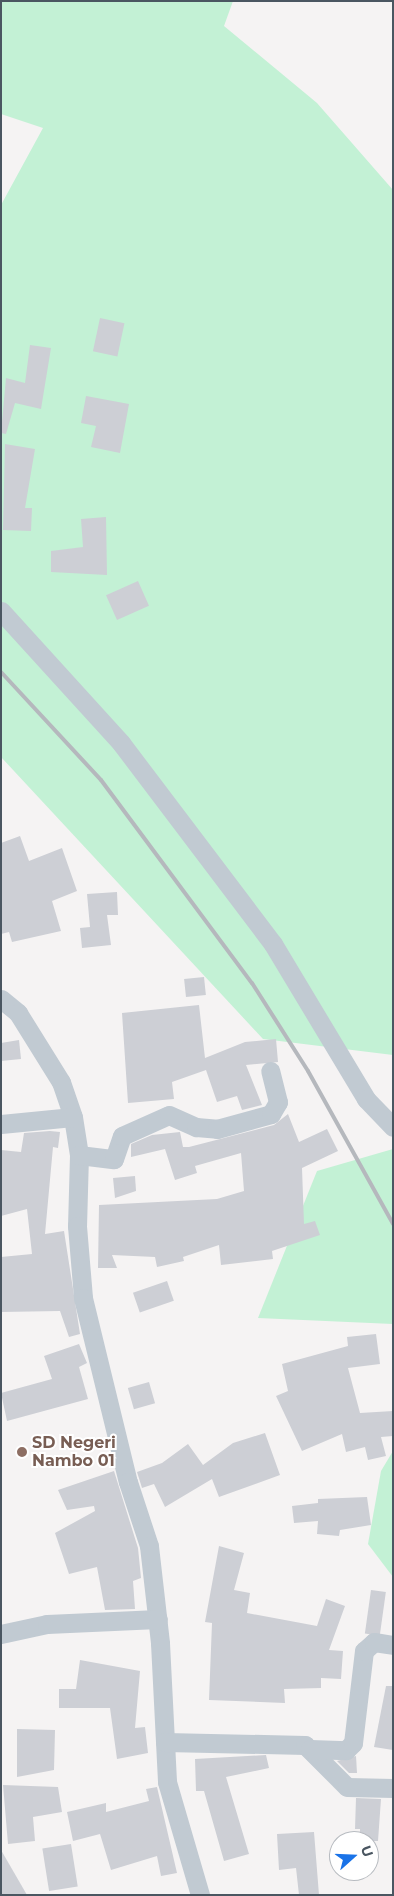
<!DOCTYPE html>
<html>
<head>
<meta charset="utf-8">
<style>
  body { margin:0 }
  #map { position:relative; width:394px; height:1896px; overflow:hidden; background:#f5f3f3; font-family:Montserrat,sans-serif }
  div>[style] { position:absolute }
  .green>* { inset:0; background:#c3f1d5 }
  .building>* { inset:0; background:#cdcfd5; transform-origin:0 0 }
  .street>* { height:19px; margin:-9.5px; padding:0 9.5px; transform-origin:9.5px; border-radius:9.5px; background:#c1cad2 }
  .rail>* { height:4px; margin:-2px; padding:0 2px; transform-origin:2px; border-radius:2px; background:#b5b8bd }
  .dots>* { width:14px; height:14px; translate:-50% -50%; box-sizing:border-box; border:2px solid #fff; border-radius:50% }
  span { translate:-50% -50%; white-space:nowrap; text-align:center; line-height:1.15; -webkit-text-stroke:4px #fff; paint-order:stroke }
  .education-label { font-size:16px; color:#785e54; font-weight:700 }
  .left { translate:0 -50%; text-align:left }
  .frame { position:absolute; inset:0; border:2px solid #4a5661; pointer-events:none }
  .north { position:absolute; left:329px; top:1831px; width:50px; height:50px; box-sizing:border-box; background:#fff; border:1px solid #b7bbc0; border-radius:50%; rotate:70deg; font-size:14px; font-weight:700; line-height:20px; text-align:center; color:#4a5661 }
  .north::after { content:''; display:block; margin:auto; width:18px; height:22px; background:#1a73e8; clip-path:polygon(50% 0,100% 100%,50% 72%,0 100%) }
</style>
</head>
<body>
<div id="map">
  <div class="green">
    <i style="clip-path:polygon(1px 1px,233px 1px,224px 26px,317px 103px,393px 190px,393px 1055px,263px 1039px,1px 757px,1px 205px,43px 128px,1px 114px)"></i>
    <i style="clip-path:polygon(393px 1149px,393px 1324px,258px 1318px,317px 1171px)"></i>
    <i style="clip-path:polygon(393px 1451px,393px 1577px,368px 1544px,381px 1471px)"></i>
  </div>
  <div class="building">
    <i style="left:100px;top:318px;width:25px;height:34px;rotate:12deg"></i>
    <i style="clip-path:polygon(30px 345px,51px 348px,41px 409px,15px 403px,6px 434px,1px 433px,6px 378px,25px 383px)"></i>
    <i style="clip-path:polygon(86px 396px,129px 404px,120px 453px,91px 447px,96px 426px,81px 423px)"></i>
    <i style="clip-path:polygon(5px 444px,35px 449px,25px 508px,32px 508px,31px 531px,3px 530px)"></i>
    <i style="clip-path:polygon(106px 517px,107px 575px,51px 572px,51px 551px,83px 547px,81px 519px)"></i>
    <i style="left:138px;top:581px;width:27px;height:35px;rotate:66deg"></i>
    <i style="clip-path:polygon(20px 836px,29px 861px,62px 848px,77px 891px,52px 901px,61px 931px,12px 942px,9px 932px,1px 934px,1px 843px)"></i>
    <i style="clip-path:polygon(117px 892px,118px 915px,107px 915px,111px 945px,82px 948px,80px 928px,90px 927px,87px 894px)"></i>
    <i style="left:204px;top:977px;width:18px;height:20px;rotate:84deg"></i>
    <i style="clip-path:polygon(199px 1005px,205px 1058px,245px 1042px,276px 1039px,278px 1062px,246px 1065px,262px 1105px,242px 1110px,237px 1096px,217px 1102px,206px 1070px,172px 1082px,174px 1099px,128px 1103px,122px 1013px)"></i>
    <i style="clip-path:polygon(19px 1040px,21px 1059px,1px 1061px,1px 1043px)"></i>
    <i style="clip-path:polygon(288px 1114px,299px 1142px,327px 1129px,338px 1151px,302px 1168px,304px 1224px,315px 1221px,320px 1235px,272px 1251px,273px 1259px,221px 1265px,219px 1245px,183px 1257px,184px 1261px,157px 1267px,155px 1257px,112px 1255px,117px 1268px,98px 1268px,99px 1205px,217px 1199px,244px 1191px,241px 1153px,195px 1166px,197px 1173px,175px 1180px,165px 1149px,131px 1157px,131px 1144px,152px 1135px,180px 1132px,183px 1147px,189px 1147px,274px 1125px)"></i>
    <i style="clip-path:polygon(50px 1131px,60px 1132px,58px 1148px,53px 1147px,45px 1234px,64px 1231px,80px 1334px,69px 1337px,60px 1311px,1px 1312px,1px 1257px,32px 1254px,27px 1209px,1px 1216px,1px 1150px,21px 1152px,24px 1133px)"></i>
    <i style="clip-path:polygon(135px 1176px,136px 1191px,115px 1198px,113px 1178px)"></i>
    <i style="left:167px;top:1281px;width:21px;height:36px;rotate:71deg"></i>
    <i style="clip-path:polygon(376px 1334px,380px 1364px,348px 1368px,360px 1413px,393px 1411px,393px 1436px,381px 1437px,386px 1456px,368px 1460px,365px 1447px,346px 1452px,342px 1434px,302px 1451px,276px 1396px,288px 1391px,282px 1364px,348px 1346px,347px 1337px)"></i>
    <i style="clip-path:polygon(79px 1344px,87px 1363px,79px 1367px,88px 1399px,7px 1421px,1px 1393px,52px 1379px,44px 1356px)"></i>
    <i style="left:149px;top:1382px;width:22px;height:22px;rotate:74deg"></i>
    <i style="clip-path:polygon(265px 1433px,280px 1475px,219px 1497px,212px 1479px,165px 1507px,154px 1484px,142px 1488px,137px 1472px,162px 1463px,188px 1444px,203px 1465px,233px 1443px)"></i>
    <i style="clip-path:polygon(114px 1471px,138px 1548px,141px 1578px,133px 1581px,135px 1609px,105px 1610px,97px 1567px,69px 1574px,55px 1533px,95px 1511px,94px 1506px,67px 1510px,58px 1490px)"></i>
    <i style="clip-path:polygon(367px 1497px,371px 1525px,340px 1530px,339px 1536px,317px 1534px,318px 1521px,294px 1523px,292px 1506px,318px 1503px,318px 1499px)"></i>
    <i style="clip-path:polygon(219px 1546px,244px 1553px,234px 1590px,250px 1593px,247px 1613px,317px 1626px,326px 1599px,345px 1606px,329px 1650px,343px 1651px,341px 1679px,321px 1678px,321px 1688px,284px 1689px,285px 1703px,209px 1700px,212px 1623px,205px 1622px)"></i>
    <i style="left:371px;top:1590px;width:15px;height:44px;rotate:8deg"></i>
    <i style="clip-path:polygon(80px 1660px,140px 1671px,135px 1728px,145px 1727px,148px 1753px,117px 1759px,110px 1708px,59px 1708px,59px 1689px,76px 1689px)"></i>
    <i style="clip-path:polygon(386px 1686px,393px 1686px,393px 1750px,374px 1747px)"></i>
    <i style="clip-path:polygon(17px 1729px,55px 1730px,54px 1770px,17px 1777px)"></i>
    <i style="clip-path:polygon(266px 1755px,269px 1768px,226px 1777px,249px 1854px,224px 1861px,204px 1791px,196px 1791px,195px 1759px)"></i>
    <i style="clip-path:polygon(356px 1756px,357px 1773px,349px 1773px,337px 1761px)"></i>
    <i style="clip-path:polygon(3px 1785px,58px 1787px,62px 1812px,33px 1817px,35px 1841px,8px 1844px)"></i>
    <i style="clip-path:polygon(157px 1787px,177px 1873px,161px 1876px,157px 1856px,111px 1870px,100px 1834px,73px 1841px,67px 1812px,106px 1803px,106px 1812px,149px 1801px,146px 1789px)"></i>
    <i style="clip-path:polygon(356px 1798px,381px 1799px,378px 1841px,360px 1841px,360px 1829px,355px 1829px)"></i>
    <i style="clip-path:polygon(314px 1832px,319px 1895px,299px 1895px,296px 1868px,279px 1870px,277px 1834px)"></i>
    <i style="left:71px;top:1844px;width:43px;height:29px;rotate:81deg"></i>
    <i style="clip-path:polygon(1px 1850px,27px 1895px,1px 1895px)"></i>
  </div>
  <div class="street">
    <i style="left:1px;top:611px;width:178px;rotate:47.7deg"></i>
    <i style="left:121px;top:743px;width:252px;rotate:52.9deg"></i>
    <i style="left:273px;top:944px;width:181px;rotate:59deg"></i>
    <i style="left:366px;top:1099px;width:39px;rotate:46deg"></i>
    <i style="left:1px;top:999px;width:22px;rotate:39deg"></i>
    <i style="left:18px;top:1013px;width:81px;rotate:58.1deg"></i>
    <i style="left:61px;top:1082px;width:37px;rotate:71deg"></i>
    <i style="left:73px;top:1117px;width:38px;rotate:81deg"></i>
    <i style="left:79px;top:1155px;width:71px;rotate:91.6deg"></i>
    <i style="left:77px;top:1226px;width:72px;rotate:85.2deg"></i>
    <i style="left:83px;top:1298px;width:189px;rotate:76.3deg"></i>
    <i style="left:128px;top:1482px;width:67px;rotate:71.8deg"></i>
    <i style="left:149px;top:1546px;width:98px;rotate:83.5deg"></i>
    <i style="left:160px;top:1643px;width:139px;rotate:87.1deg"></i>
    <i style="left:167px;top:1782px;width:118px;rotate:73.7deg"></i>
    <i style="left:1px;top:1124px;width:72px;rotate:-5.6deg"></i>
    <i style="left:79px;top:1155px;width:35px;rotate:7deg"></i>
    <i style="left:114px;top:1159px;width:24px;rotate:-71deg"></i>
    <i style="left:122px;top:1136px;width:51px;rotate:-24.1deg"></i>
    <i style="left:169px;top:1115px;width:30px;rotate:24deg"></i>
    <i style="left:196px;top:1127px;width:21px;rotate:5deg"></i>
    <i style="left:217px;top:1129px;width:56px;rotate:-15.5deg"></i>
    <i style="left:271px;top:1114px;width:14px;rotate:-60deg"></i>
    <i style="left:278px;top:1102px;width:32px;rotate:-104deg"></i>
    <i style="left:1px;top:1634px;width:47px;rotate:-12.3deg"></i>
    <i style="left:47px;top:1624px;width:111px;rotate:-2.6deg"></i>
    <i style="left:165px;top:1742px;width:140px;rotate:1.2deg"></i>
    <i style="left:305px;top:1745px;width:59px;rotate:45deg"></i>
    <i style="left:347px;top:1787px;width:46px;rotate:1.2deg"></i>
    <i style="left:310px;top:1749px;width:36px;rotate:2deg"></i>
    <i style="left:346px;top:1750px;width:10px;rotate:-45deg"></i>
    <i style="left:353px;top:1743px;width:93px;rotate:-83.2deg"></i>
    <i style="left:364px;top:1651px;width:13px;rotate:-42deg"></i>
    <i style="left:374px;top:1642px;width:19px;rotate:9deg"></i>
  </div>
  <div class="rail">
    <i style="left:1px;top:672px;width:147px;rotate:47.2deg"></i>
    <i style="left:101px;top:780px;width:253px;rotate:53.4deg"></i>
    <i style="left:252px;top:983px;width:104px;rotate:57.5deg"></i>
    <i style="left:308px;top:1071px;width:175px;rotate:60.9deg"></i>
  </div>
  <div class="dots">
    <i style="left:22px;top:1452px;background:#8d6e63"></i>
  </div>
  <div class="education-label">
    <span class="left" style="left:32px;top:1452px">SD Negeri<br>Nambo 01</span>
  </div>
  <div class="frame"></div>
  <div class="north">U</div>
</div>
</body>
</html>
